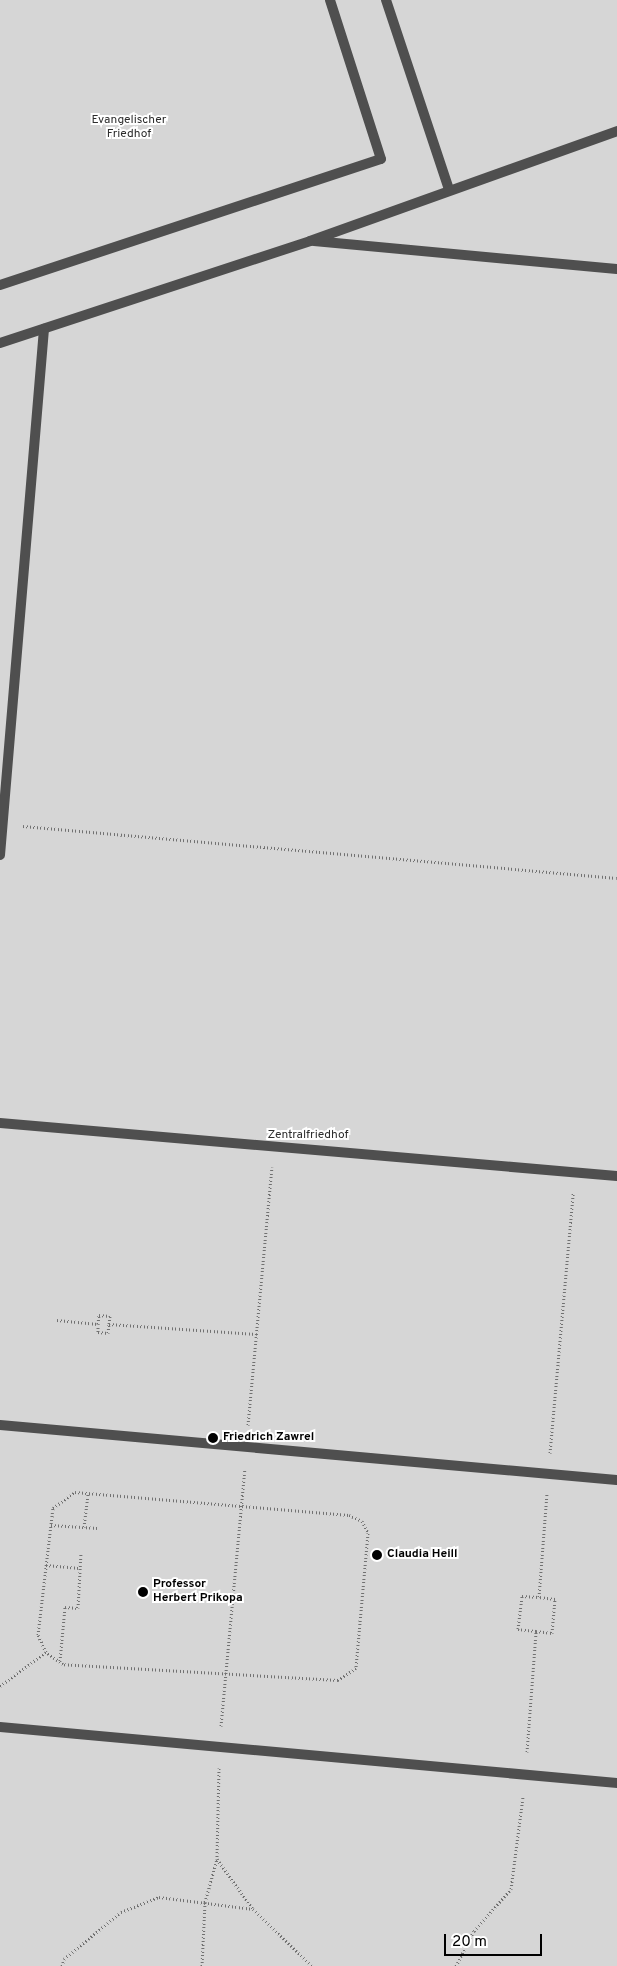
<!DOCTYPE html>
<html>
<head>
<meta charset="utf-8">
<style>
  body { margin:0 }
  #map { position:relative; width:617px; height:1966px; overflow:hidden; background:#fff; font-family:Overpass,sans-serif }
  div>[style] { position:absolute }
  .green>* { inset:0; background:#d6d6d6; transform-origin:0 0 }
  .path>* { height:3px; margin-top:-1.5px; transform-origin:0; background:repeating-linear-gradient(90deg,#717171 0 1px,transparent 0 3.5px) }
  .lane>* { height:10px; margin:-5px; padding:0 5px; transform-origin:5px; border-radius:5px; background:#4f4f4f }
  .dots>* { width:14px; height:14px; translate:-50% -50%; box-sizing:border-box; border:2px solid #fff; border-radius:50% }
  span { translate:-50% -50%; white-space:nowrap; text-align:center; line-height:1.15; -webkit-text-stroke:4px #fff; paint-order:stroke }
  .park-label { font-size:12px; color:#2d2d2d }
  .poi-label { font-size:12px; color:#000; font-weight:700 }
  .left { translate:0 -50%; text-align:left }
  .scale { position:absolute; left:444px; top:1934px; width:98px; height:22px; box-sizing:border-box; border:2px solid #000; border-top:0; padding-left:6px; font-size:15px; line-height:18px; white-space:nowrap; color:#000; -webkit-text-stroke:4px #fff; paint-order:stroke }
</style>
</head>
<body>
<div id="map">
  <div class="green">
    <i style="left:0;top:0;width:617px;height:1966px"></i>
  </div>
  <div class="path">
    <i style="left:23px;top:826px;width:596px;rotate:5deg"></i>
    <i style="left:57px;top:1320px;width:41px;rotate:5.6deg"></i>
    <i style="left:98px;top:1324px;width:9px;rotate:-84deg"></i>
    <i style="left:99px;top:1315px;width:11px;rotate:5deg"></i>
    <i style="left:110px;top:1316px;width:8px;rotate:97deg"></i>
    <i style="left:109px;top:1324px;width:148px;rotate:3.9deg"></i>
    <i style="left:98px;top:1324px;width:8px;rotate:90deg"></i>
    <i style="left:98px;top:1332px;width:10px;rotate:6deg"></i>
    <i style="left:108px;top:1333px;width:9px;rotate:-84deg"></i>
    <i style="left:248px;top:1425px;width:259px;rotate:-84.7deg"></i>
    <i style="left:550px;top:1453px;width:261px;rotate:-84.9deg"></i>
    <i style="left:75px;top:1492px;width:275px;rotate:4.8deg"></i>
    <i style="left:349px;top:1515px;width:14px;rotate:25deg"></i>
    <i style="left:362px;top:1521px;width:13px;rotate:63deg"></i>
    <i style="left:368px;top:1533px;width:136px;rotate:95.1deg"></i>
    <i style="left:356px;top:1668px;width:22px;rotate:146deg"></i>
    <i style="left:338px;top:1680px;width:275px;rotate:-176.7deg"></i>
    <i style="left:63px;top:1664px;width:21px;rotate:-145deg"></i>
    <i style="left:46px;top:1652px;width:19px;rotate:-115deg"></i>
    <i style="left:38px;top:1635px;width:128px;rotate:-83.3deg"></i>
    <i style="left:53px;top:1508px;width:27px;rotate:-36deg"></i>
    <i style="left:51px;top:1525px;width:47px;rotate:3.7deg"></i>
    <i style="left:84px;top:1527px;width:34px;rotate:-83deg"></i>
    <i style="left:46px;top:1565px;width:34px;rotate:5deg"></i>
    <i style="left:536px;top:1631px;width:16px;rotate:7deg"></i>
    <i style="left:552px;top:1633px;width:34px;rotate:-85deg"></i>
    <i style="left:555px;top:1599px;width:16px;rotate:-173deg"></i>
    <i style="left:60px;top:1661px;width:54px;rotate:-84.7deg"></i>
    <i style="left:65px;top:1607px;width:13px;rotate:4deg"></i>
    <i style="left:78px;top:1608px;width:55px;rotate:-86.9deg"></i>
    <i style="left:0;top:1686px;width:57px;rotate:-36.5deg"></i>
    <i style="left:221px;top:1726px;width:258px;rotate:-84.7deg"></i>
    <i style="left:527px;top:1752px;width:121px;rotate:-85.7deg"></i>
    <i style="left:536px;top:1631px;width:18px;rotate:-174deg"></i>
    <i style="left:518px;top:1629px;width:33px;rotate:-83deg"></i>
    <i style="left:522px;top:1596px;width:17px;rotate:3deg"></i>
    <i style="left:539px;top:1597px;width:103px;rotate:-85.6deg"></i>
    <i style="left:219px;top:1768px;width:91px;rotate:91.3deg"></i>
    <i style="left:217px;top:1859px;width:62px;rotate:54.2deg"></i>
    <i style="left:62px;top:1966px;width:7px;rotate:-74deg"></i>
    <i style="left:64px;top:1959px;width:74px;rotate:-39.5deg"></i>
    <i style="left:121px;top:1912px;width:41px;rotate:-21.5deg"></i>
    <i style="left:159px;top:1897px;width:95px;rotate:7.3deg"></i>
    <i style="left:253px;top:1909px;width:82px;rotate:44deg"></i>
    <i style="left:202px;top:1966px;width:64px;rotate:-87.3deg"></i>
    <i style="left:205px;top:1902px;width:45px;rotate:-74.4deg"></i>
    <i style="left:456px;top:1966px;width:39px;rotate:-63deg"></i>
    <i style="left:474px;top:1931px;width:56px;rotate:-48.6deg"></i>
    <i style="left:511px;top:1889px;width:94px;rotate:-82.6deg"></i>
  </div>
  <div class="lane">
    <i style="left:386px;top:0;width:199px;rotate:71.6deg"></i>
    <i style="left:314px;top:241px;width:304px;rotate:5.3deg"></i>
    <i style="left:0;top:285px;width:401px;rotate:-18.3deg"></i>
    <i style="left:381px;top:159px;width:167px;rotate:-107.8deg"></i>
    <i style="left:0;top:343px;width:326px;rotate:-18.2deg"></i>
    <i style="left:310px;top:241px;width:326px;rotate:-19.7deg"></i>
    <i style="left:0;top:855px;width:528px;rotate:-85.22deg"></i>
    <i style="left:0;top:1123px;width:619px;rotate:4.91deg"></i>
    <i style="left:0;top:1425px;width:619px;rotate:5.09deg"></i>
    <i style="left:0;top:1727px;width:620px;rotate:5.19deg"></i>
  </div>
  <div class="dots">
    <i style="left:213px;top:1438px;background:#000"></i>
    <i style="left:377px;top:1555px;background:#000"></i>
    <i style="left:143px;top:1592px;background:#000"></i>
  </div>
  <div class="park-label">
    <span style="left:129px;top:128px">Evangelischer<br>Friedhof</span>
    <span style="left:308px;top:1136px">Zentralfriedhof</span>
  </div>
  <div class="poi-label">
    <span class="left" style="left:223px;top:1438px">Friedrich Zawrel</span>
    <span class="left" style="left:387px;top:1555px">Claudia Heill</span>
    <span class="left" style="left:153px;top:1592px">Professor<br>Herbert Prikopa</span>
  </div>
  <div class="scale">20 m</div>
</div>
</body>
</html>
